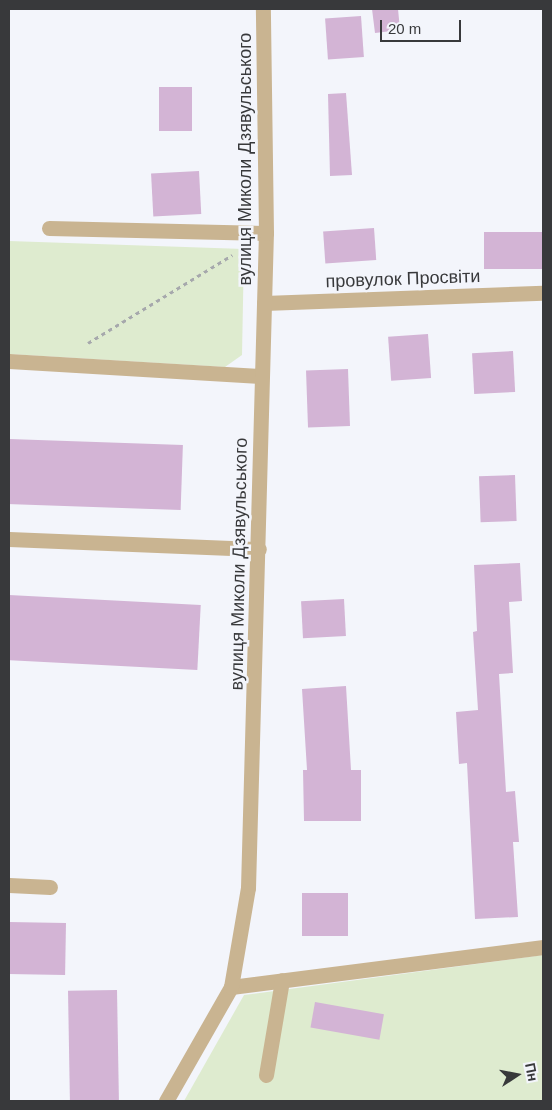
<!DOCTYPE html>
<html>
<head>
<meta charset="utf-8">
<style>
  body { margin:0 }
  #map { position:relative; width:552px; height:1110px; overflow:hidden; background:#f3f5fb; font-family:Helvetica,sans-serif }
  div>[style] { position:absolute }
  .green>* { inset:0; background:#deebcf }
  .building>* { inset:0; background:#d3b4d5; transform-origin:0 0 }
  .path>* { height:3px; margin-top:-1.5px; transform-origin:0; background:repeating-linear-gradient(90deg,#a6a8ac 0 4px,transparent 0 8px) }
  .minor>* { height:15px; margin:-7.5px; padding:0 7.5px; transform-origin:7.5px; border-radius:7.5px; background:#c9b491 }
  span { translate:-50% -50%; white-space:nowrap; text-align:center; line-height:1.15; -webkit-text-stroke:5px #f3f5fb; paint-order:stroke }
  .street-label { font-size:18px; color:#38393b }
  .frame { position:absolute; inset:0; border:10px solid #38393b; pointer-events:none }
  .north { position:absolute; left:492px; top:1050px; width:50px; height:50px; -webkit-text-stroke:4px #f3f5fb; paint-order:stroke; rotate:79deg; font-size:14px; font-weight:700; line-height:20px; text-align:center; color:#38393b }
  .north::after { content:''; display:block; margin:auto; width:18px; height:22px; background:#38393b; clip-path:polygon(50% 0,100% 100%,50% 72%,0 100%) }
  .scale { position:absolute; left:380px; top:20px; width:81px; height:22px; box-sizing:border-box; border:2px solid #38393b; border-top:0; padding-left:6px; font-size:15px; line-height:18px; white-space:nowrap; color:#38393b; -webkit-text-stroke:4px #f3f5fb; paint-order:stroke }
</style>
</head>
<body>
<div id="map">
  <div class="green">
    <i style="clip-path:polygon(9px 241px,244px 249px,242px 355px,225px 367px,9px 354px)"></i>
    <i style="clip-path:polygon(543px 955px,543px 1101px,184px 1101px,244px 995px)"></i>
  </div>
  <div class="building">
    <i style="clip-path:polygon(372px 9px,398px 9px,400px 30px,375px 33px)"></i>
    <i style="left:361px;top:16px;width:41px;height:36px;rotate:86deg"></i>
    <i style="left:159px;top:87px;width:33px;height:44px"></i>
    <i style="clip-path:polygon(346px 93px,352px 175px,330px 176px,328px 94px)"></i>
    <i style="left:199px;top:171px;width:43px;height:48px;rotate:87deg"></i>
    <i style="left:374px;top:228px;width:32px;height:51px;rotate:86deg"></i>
    <i style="left:543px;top:232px;width:37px;height:59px;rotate:90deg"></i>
    <i style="left:428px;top:334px;width:44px;height:40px;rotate:86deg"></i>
    <i style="left:513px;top:351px;width:41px;height:41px;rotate:87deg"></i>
    <i style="left:348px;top:369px;width:57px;height:42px;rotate:88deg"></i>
    <i style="left:9px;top:439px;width:174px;height:65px;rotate:2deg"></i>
    <i style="left:515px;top:475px;width:46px;height:36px;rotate:88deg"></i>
    <i style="clip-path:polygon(520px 563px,522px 601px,509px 602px,513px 673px,499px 674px,506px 792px,515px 791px,519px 842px,513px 842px,518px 917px,475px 919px,467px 763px,459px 764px,456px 712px,478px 710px,473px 632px,477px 631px,474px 565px)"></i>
    <i style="left:9px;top:595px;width:192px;height:65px;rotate:3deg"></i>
    <i style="left:344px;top:599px;width:37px;height:43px;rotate:87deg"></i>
    <i style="clip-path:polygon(346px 686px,351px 770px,361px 770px,361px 821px,304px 821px,303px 770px,307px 770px,302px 689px)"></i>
    <i style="left:302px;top:893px;width:46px;height:43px"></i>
    <i style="left:9px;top:922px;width:57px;height:52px;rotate:1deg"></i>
    <i style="left:117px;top:990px;width:111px;height:49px;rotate:89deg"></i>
    <i style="left:315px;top:1002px;width:70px;height:26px;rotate:10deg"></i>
  </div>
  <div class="path">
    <i style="left:88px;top:343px;width:169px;rotate:-31.4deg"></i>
  </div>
  <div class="minor">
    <i style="left:49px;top:228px;width:217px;rotate:1.3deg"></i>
    <i style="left:264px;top:303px;width:279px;rotate:-2.1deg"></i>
    <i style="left:9px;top:361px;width:253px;rotate:3.4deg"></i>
    <i style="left:9px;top:539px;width:250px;rotate:2.3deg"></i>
    <i style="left:9px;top:885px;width:41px;rotate:2.8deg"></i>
    <i style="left:231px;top:987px;width:315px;rotate:-7.3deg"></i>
    <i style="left:266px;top:1075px;width:96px;rotate:-80.4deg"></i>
    <i style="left:166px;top:1101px;width:131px;rotate:-60.3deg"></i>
    <i style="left:231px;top:987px;width:100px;rotate:-80.3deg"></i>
    <i style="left:248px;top:888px;width:655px;rotate:-88.43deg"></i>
    <i style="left:266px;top:233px;width:224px;rotate:-90.8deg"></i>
  </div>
  <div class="street-label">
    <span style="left:245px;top:159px;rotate:-90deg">вулиця Миколи Дзявульського</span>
    <span style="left:403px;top:279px;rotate:-2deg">провулок Просвіти</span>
    <span style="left:239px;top:564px;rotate:-89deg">вулиця Миколи Дзявульського</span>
  </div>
  <div class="frame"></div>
  <div class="north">Пн</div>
  <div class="scale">20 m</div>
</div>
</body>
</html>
